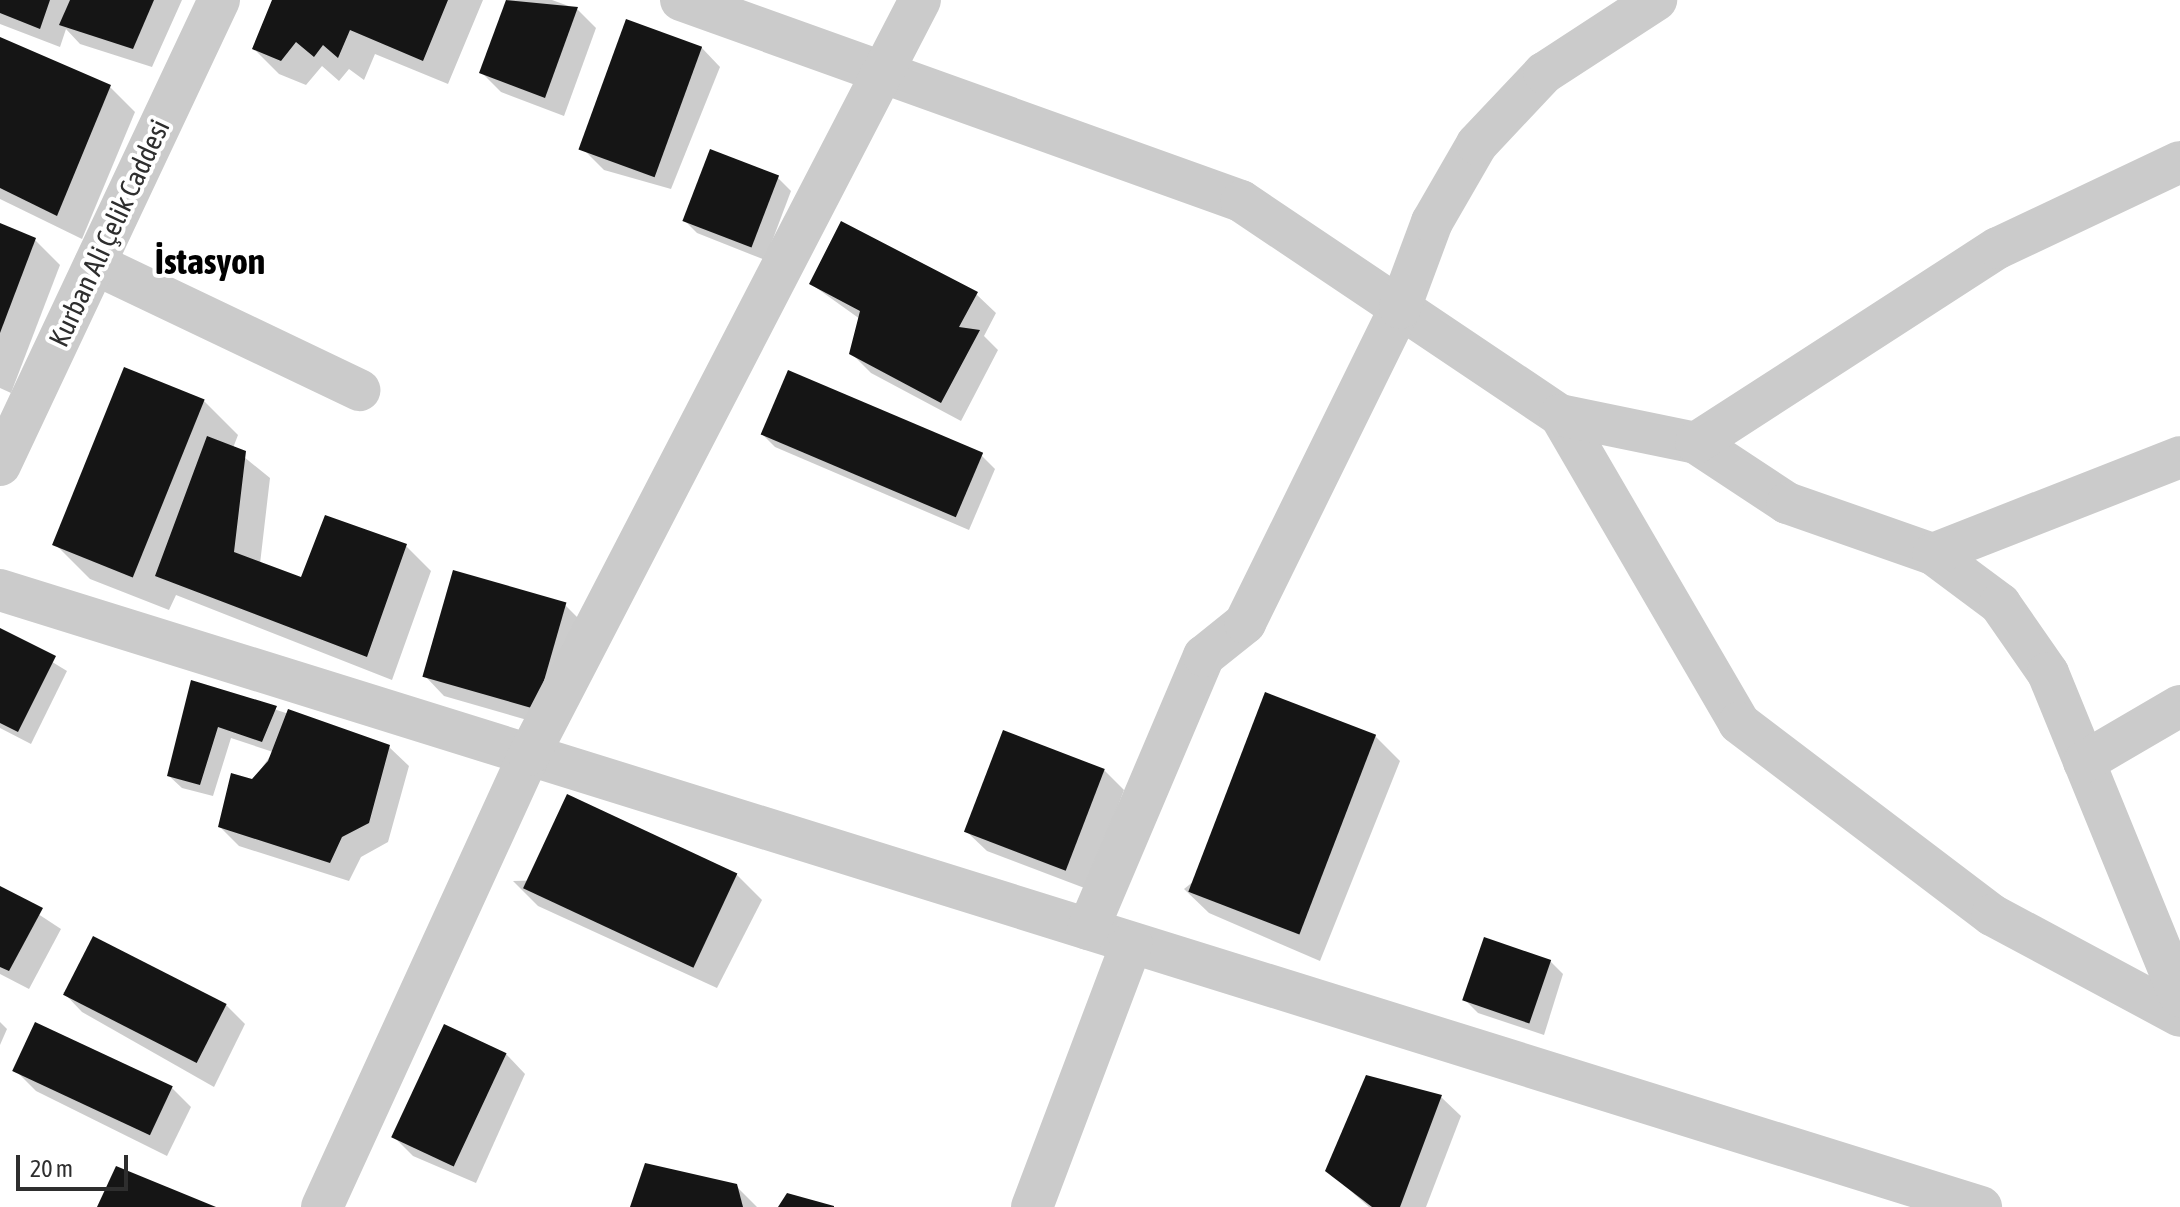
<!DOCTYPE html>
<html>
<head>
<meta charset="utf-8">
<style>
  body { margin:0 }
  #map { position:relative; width:2180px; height:1207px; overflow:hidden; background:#fff; font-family:"Asap Condensed",sans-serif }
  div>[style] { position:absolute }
  .shadow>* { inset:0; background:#0003 }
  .building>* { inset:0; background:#151515; transform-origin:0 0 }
  .minor>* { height:42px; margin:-21px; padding:0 21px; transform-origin:21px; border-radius:21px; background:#cbcbcb }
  span { translate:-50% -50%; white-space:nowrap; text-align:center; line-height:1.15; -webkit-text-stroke:8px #fff; paint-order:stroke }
  .street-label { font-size:28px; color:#2e2e2e }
  .district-label { font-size:36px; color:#000; font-weight:700 }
  .scale { position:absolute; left:16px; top:1155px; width:112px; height:36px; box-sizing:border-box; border:4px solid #2e2e2e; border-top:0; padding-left:10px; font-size:24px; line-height:28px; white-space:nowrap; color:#2e2e2e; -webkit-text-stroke:6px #fff; paint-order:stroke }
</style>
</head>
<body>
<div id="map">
  <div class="shadow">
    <i style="clip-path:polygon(0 0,182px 0,152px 67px,80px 44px,66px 29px,60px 47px,0 24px)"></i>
    <i style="clip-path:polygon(274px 0,483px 0,448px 84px,375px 54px,364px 80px,349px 69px,339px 81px,322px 66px,306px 85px,279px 74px,254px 49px)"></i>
    <i style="clip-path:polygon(508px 0,552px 0,577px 9px,596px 28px,564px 116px,501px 92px,482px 73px)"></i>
    <i style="clip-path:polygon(0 39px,110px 87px,135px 112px,82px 239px,0 199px)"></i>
    <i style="clip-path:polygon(701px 47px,720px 67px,671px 189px,604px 170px,585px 151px)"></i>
    <i style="clip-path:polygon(778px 178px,791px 191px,765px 260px,697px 233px,684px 220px)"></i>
    <i style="clip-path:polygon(0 225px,35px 240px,60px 265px,11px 393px,0 388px)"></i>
    <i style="clip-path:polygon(811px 284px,976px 294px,996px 313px,984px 336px,998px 350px,961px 421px,871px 373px,851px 353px,860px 319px)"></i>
    <i style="clip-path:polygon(125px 369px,204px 401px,238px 435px,233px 448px,270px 478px,260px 564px,303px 580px,406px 546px,431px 571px,392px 680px,176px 595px,169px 610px,90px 579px,56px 545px)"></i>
    <i style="clip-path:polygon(762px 434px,982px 456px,995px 469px,969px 530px,775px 447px)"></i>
    <i style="clip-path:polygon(565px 605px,584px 624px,555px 728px,444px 696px,425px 676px)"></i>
    <i style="clip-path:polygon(0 630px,67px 671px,31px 744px,0 728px)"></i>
    <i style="clip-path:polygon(192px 682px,389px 747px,409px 766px,388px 842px,361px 857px,349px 881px,239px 846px,220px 827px,273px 752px,231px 738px,213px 796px,182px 788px,169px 776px)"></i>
    <i style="clip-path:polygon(1375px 736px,1400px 761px,1320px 961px,1209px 913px,1184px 889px)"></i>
    <i style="clip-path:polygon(1104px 770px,1124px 790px,1087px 889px,987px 851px,967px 832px)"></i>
    <i style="clip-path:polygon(737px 875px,762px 900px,717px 988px,538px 906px,513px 881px)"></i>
    <i style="clip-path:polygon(0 889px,61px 929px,29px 989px,0 974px)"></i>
    <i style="clip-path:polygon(1550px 961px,1563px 974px,1544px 1035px,1478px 1013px,1465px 1000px)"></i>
    <i style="clip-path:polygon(63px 992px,226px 1005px,245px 1024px,214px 1087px,82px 1012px)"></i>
    <i style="clip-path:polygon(0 1022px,7px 1029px,0 1045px)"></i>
    <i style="clip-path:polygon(506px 1054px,525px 1074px,476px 1183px,413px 1156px,394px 1137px)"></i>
    <i style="clip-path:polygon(17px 1072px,172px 1088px,191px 1107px,167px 1156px,36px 1091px)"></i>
    <i style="clip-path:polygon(1367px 1077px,1441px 1097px,1461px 1116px,1426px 1207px,1369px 1207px,1328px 1171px)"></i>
    <i style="clip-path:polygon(736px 1186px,757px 1207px,632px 1207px)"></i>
  </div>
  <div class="building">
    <i style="clip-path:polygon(0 0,50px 0,40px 29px,0 13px)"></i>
    <i style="clip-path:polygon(70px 0,154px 0,133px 49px,59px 25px)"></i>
    <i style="clip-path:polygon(272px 0,448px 0,423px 61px,350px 30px,338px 58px,323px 45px,314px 57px,296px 42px,281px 61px,252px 49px)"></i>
    <i style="clip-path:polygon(506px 0,578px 7px,545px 98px,479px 73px)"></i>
    <i style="left:626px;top:19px;width:81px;height:139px;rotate:20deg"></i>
    <i style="clip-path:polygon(0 37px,111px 85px,57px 216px,0 188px)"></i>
    <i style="left:710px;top:149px;width:74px;height:77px;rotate:21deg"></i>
    <i style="clip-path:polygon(841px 221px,978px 292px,959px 327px,980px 330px,941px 403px,849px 354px,860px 311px,809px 284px)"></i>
    <i style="clip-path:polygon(0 223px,36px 238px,0 333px)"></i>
    <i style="left:124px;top:367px;width:87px;height:192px;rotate:22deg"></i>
    <i style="left:788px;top:370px;width:212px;height:70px;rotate:23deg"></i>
    <i style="clip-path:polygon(207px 436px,246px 451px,234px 552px,301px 577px,325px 515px,407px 544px,367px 657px,155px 576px)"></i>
    <i style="left:453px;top:570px;width:118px;height:111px;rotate:16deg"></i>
    <i style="clip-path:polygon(0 628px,56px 656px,18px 732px,0 723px)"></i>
    <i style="clip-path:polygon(191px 680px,277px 706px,262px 742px,218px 727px,200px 785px,167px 776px)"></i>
    <i style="left:1265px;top:692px;width:119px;height:214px;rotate:21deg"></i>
    <i style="clip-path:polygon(288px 709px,390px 745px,369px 823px,342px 837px,330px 863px,218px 827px,231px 773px,252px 779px,268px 761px)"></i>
    <i style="left:1003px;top:730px;width:109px;height:109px;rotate:21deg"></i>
    <i style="left:567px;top:794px;width:188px;height:104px;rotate:25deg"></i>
    <i style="clip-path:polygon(0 886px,43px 908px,9px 971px,0 967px)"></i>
    <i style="left:93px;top:936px;width:150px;height:66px;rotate:27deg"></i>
    <i style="left:1484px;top:937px;width:71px;height:67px;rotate:19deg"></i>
    <i style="left:35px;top:1022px;width:152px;height:54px;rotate:25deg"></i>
    <i style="left:444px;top:1024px;width:69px;height:125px;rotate:25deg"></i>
    <i style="clip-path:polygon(1366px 1075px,1442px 1095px,1400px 1207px,1372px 1207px,1325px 1171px)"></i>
    <i style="clip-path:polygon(645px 1163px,737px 1184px,743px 1207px,630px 1207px)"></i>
    <i style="clip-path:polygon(116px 1166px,216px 1207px,97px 1207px)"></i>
    <i style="clip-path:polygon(787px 1193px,834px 1206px,834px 1207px,778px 1207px)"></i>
  </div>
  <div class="minor">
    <i style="left:681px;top:0;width:595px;rotate:19.74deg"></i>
    <i style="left:1241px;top:201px;width:384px;rotate:33.9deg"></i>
    <i style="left:1560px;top:415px;width:356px;rotate:59.8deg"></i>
    <i style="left:1739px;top:723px;width:318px;rotate:37.2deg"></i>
    <i style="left:1992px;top:915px;width:213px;rotate:28.2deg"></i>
    <i style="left:95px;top:264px;width:293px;rotate:25.5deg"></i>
    <i style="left:1560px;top:415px;width:139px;rotate:11.6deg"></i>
    <i style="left:1696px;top:443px;width:109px;rotate:33.4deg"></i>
    <i style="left:1787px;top:503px;width:155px;rotate:19.3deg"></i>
    <i style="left:1933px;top:554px;width:84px;rotate:36.7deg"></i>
    <i style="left:2000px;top:604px;width:84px;rotate:55.2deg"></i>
    <i style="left:2048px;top:673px;width:349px;rotate:67.8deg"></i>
    <i style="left:1696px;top:443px;width:359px;rotate:-32.9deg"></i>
    <i style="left:1998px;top:248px;width:201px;rotate:-25.3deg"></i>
    <i style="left:0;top:465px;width:514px;rotate:-64.78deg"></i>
    <i style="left:1933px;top:554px;width:265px;rotate:-21.4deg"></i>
    <i style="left:0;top:590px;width:2075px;rotate:17.3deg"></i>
    <i style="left:2084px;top:762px;width:111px;rotate:-30.3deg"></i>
    <i style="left:1088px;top:929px;width:297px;rotate:-67deg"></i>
    <i style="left:1204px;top:656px;width:53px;rotate:-38.8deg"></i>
    <i style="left:1245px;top:623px;width:351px;rotate:-63.8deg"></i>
    <i style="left:1400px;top:308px;width:92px;rotate:-69.6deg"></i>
    <i style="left:1432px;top:222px;width:90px;rotate:-60deg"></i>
    <i style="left:1477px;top:144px;width:98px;rotate:-46.7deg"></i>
    <i style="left:1544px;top:73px;width:134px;rotate:-33.1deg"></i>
    <i style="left:322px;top:1207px;width:497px;rotate:-65.4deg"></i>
    <i style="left:529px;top:755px;width:850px;rotate:-62.62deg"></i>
    <i style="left:1032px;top:1207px;width:282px;rotate:-69.3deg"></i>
  </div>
  <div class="street-label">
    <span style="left:109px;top:233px;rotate:-65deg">Kurban Ali Çelik Caddesi</span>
  </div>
  <div class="district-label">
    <span style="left:210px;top:262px">İstasyon</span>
  </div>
  <div class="scale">20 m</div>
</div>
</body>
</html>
